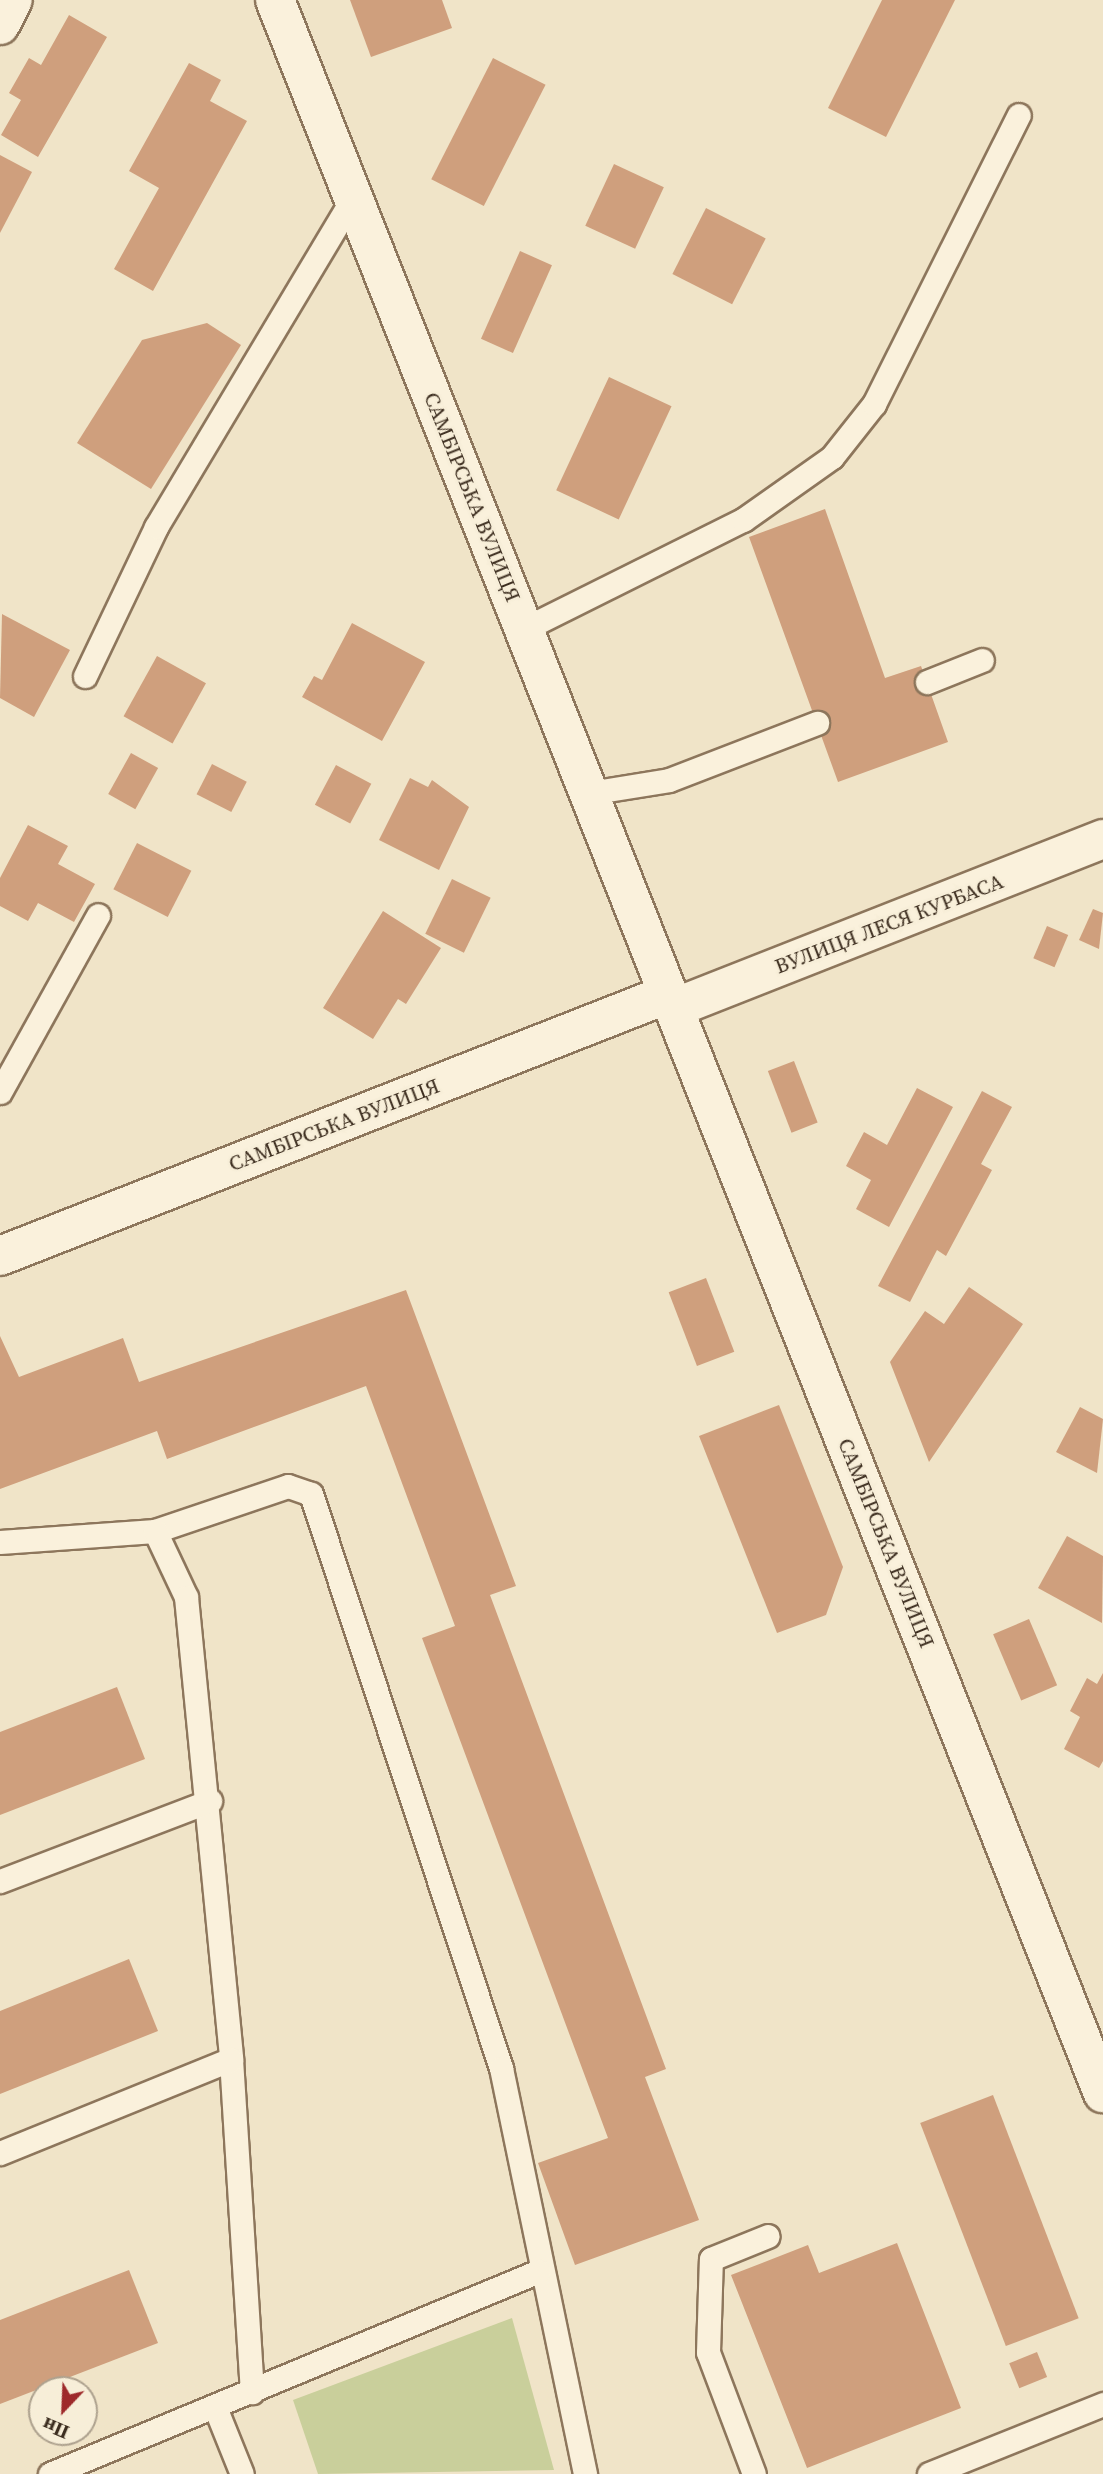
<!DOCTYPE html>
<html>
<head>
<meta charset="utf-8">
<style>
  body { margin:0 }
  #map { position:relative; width:1103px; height:2474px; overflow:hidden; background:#f0e4c8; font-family:"Source Serif 4",serif }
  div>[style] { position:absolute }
  .green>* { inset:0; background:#c9cf9b }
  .building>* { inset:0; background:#cf9f7d; transform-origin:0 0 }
  .roads { filter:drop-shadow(2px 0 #8d765c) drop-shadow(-2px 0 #8d765c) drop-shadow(0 2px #8d765c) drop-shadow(0 -2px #8d765c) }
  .lane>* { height:23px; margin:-11.5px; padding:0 11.5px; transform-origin:11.5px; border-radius:11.5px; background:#faf1dc }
  .street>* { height:38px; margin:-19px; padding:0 19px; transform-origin:19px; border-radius:19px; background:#faf1dc }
  .secondary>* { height:38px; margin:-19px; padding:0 19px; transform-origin:19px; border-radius:19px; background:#faf1dc }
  span { translate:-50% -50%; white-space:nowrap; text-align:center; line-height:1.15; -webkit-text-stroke:5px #f7eed8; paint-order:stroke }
  .street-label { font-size:21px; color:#3d2e20 }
  .north { position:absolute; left:28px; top:2376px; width:70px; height:70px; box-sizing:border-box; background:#f7eed8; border:2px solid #ada18e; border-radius:50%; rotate:203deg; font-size:19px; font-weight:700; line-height:28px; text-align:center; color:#3d2e20 }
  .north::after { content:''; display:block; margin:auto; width:24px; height:32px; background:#9e2a2b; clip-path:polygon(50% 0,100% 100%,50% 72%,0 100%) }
</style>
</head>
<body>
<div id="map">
  <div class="green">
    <i style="clip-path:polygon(512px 2318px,554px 2470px,318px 2474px,293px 2400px)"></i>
  </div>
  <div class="building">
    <i style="clip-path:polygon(350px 0,442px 0,452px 28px,371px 57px)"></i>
    <i style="clip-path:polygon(882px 0,955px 0,886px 137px,828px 108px)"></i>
    <i style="clip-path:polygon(69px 15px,107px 37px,38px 157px,1px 135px,21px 100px,9px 93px,29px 58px,41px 65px)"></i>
    <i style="left:493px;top:58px;width:59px;height:136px;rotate:27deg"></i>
    <i style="clip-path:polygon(189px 63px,221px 80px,210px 101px,247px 121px,153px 291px,114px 269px,159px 188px,129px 171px)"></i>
    <i style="clip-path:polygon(0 155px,32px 172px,0 233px)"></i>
    <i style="left:614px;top:164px;width:55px;height:68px;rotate:25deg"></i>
    <i style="left:706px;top:208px;width:67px;height:74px;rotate:27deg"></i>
    <i style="left:520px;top:251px;width:35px;height:96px;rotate:24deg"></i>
    <i style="clip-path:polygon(207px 323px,241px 345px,151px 489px,77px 443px,142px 340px)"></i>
    <i style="left:609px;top:377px;width:69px;height:125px;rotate:25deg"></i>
    <i style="clip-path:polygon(825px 509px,885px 678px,921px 666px,948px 742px,838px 782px,749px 537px)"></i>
    <i style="clip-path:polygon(2px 614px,70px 650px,34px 717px,0 698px)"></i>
    <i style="clip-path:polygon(352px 623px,425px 662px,382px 741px,302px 697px,314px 676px,322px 680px)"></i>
    <i style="left:157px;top:656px;width:56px;height:69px;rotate:29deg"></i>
    <i style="left:131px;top:753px;width:31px;height:47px;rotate:29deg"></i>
    <i style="left:212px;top:764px;width:39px;height:34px;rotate:27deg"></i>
    <i style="left:336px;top:765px;width:40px;height:45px;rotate:28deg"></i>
    <i style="clip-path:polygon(410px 778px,428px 787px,432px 780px,469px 807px,439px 870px,379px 840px)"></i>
    <i style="clip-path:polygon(28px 825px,68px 846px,58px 864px,95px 884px,74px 922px,38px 903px,28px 921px,0 906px,0 878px)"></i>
    <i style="left:137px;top:843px;width:61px;height:52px;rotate:27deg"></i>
    <i style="left:452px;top:879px;width:43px;height:61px;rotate:26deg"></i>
    <i style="clip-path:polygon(1093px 909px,1103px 913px,1099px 949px,1079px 940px)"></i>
    <i style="clip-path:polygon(383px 911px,441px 948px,406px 1004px,398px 999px,373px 1039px,323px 1008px)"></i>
    <i style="left:1047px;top:926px;width:23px;height:35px;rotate:23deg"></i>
    <i style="left:794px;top:1061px;width:66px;height:28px;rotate:69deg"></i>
    <i style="clip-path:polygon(917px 1088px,953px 1107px,889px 1227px,856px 1209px,871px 1180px,846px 1166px,864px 1132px,887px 1145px)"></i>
    <i style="clip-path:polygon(982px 1091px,1012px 1107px,981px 1164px,992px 1170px,946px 1256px,937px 1250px,910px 1302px,878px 1286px)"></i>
    <i style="left:706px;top:1278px;width:79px;height:40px;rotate:69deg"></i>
    <i style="clip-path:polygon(969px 1287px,1023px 1324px,929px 1462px,890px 1362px,925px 1311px,944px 1324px)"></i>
    <i style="clip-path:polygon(406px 1290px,516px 1586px,490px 1595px,666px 2069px,645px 2077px,699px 2220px,575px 2265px,538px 2163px,608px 2138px,422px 1638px,455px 1626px,366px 1386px,167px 1459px,157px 1431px,0 1489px,0 1336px,19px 1377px,123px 1338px,139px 1382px)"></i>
    <i style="clip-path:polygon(779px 1405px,843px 1567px,826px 1615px,777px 1633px,699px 1436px)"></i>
    <i style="clip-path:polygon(1080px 1407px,1103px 1419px,1097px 1473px,1056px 1452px)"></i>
    <i style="clip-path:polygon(1067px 1536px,1103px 1556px,1102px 1623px,1038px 1588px)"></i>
    <i style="left:1029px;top:1619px;width:72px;height:39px;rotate:67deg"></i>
    <i style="clip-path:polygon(1103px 1673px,1103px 1761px,1099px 1768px,1064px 1749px,1080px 1717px,1070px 1711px,1087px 1678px,1097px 1684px)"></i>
    <i style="clip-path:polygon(117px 1687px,145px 1759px,0 1815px,0 1732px)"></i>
    <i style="clip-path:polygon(129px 1959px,158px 2031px,0 2094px,0 2011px)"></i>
    <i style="left:993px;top:2095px;width:239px;height:78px;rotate:69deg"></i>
    <i style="clip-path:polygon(897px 2243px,961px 2408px,807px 2468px,731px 2275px,808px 2245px,819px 2273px)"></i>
    <i style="clip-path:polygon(129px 2270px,158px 2343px,0 2404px,0 2320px)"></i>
    <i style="left:1037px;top:2352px;width:27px;height:30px;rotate:68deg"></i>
  </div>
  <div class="roads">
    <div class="lane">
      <i style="left:524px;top:629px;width:245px;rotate:-26.5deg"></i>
      <i style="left:743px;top:520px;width:109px;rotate:-35.3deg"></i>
      <i style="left:832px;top:457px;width:68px;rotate:-51.6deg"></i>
      <i style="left:874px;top:404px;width:323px;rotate:-63.4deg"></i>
      <i style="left:85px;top:676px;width:165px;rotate:-64.5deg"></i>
      <i style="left:156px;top:527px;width:383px;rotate:-59.1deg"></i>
      <i style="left:927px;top:682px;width:59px;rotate:-21.8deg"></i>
      <i style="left:589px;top:793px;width:81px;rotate:-9.2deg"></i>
      <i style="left:669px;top:780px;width:159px;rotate:-21.1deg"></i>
      <i style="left:0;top:1092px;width:202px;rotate:-61deg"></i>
      <i style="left:155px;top:1531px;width:140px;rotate:-18.7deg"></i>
      <i style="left:288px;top:1486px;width:24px;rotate:19deg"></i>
      <i style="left:311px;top:1494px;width:605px;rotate:71.68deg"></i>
      <i style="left:501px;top:2068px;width:415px;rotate:78.3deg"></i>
      <i style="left:0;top:1542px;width:155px;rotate:-4.1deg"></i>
      <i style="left:155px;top:1531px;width:73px;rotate:64.8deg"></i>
      <i style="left:186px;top:1597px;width:464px;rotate:84.4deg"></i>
      <i style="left:231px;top:2059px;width:334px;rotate:86.4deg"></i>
      <i style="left:0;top:1881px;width:225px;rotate:-20.9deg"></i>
      <i style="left:0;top:2153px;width:249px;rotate:-22.1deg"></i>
      <i style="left:215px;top:2407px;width:72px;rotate:68.1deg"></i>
      <i style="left:50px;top:2474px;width:529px;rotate:-22.54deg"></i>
      <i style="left:754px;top:2474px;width:130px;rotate:-110.7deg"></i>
      <i style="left:708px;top:2352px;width:93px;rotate:-88.2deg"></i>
      <i style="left:711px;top:2259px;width:61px;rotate:-22deg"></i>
      <i style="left:929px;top:2474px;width:188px;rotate:-21.9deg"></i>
    </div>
    <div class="street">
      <i style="left:0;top:25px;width:28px;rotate:-63deg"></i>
      <i style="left:674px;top:1008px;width:461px;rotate:-21.5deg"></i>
      <i style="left:0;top:1256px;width:718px;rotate:-21.42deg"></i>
    </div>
    <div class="secondary">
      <i style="left:275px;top:0;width:2251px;rotate:68.42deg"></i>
    </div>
  </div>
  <div class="street-label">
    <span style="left:472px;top:497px;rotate:68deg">САМБІРСЬКА ВУЛИЦЯ</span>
    <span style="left:889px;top:924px;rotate:-21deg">ВУЛИЦЯ ЛЕСЯ КУРБАСА</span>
    <span style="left:334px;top:1125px;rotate:-21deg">САМБІРСЬКА ВУЛИЦЯ</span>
    <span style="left:886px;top:1543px;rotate:68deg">САМБІРСЬКА ВУЛИЦЯ</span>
  </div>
  <div class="north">Пн</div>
</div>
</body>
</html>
